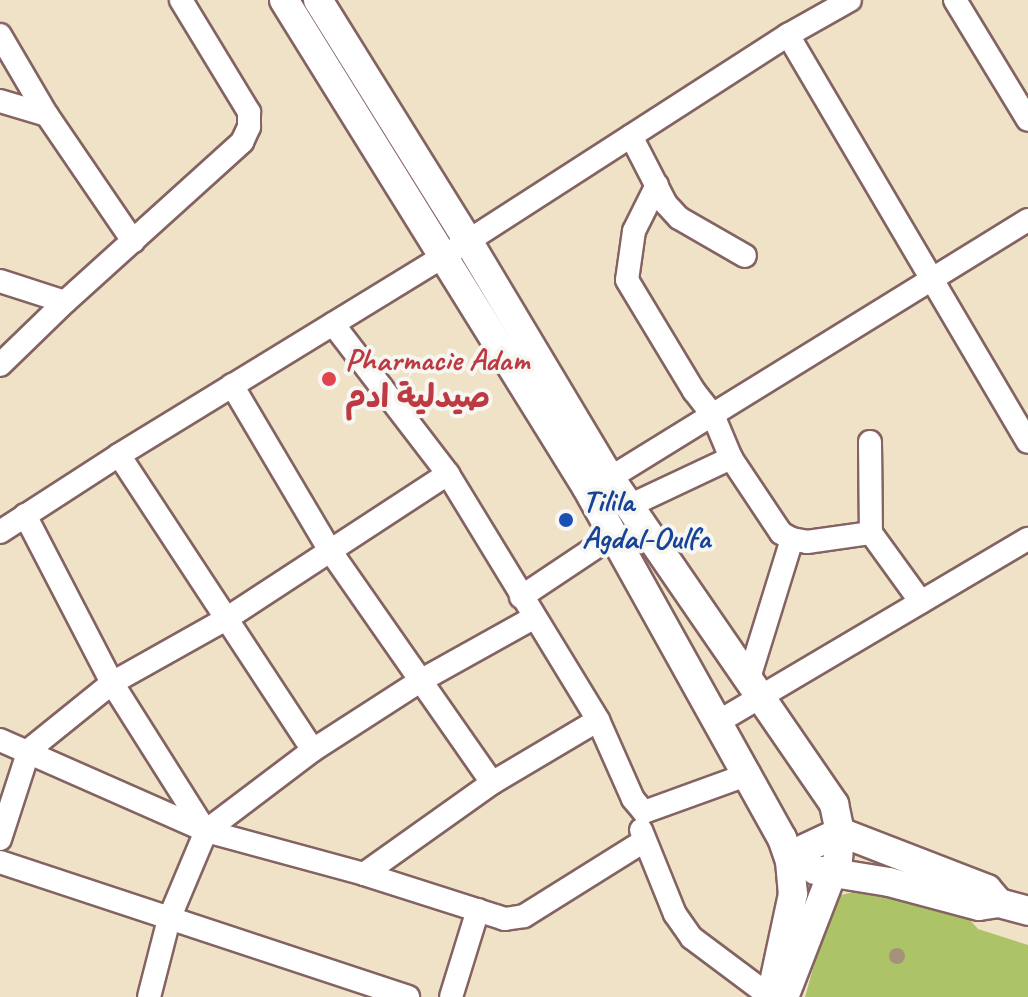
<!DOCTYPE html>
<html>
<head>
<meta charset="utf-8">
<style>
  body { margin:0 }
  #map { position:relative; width:1028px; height:997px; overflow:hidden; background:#f0e2c7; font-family:Caveat,"Playpen Sans Arabic",sans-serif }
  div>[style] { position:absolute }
  .green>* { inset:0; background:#adc368 }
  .roads { filter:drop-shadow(2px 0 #846362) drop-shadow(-2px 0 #846362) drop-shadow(0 2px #846362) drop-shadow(0 -2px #846362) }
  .minor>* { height:22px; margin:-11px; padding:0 11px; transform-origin:11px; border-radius:11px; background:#fff }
  .tertiary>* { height:28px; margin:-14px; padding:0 14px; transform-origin:14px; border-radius:14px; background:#fff }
  .trees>* { width:16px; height:16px; margin:-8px; border-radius:50%; background:#a5927b }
  .dots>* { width:22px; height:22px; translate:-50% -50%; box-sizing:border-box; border:4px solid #f6f6f2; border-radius:50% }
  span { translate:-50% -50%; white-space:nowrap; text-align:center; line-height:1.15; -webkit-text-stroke:8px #f6f6f2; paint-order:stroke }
  .health-label { font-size:32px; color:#be3a42; font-weight:700 }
  .left { translate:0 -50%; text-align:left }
  .transit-label { font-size:32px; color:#164399; font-weight:700 }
</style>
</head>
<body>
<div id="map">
  <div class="green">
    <i style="clip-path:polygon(860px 890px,969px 919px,978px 929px,1028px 945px,1028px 997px,805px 997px,830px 908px,838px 896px)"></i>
  </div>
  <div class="roads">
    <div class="minor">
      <i style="left:955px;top:0;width:140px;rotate:58.7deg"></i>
      <i style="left:0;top:35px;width:93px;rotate:59.6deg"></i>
      <i style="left:47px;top:115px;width:153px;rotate:55.7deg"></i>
      <i style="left:788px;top:35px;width:472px;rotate:59.5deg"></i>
      <i style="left:0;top:101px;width:49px;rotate:16.6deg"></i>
      <i style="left:631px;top:136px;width:76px;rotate:62.8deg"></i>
      <i style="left:666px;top:204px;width:19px;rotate:47deg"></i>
      <i style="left:679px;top:218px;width:76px;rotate:29.9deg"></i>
      <i style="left:657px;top:185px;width:51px;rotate:116.6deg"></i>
      <i style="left:634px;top:231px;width:49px;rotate:98.1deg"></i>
      <i style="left:627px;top:280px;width:130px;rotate:58.9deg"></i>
      <i style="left:694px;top:391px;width:31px;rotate:52deg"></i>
      <i style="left:713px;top:415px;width:47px;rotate:67.3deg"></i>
      <i style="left:731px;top:458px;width:90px;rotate:56.3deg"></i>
      <i style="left:781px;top:533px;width:13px;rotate:29deg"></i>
      <i style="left:792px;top:539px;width:15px;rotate:11deg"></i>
      <i style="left:807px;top:542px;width:65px;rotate:-8deg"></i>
      <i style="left:0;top:281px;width:68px;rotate:17.9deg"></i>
      <i style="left:333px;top:324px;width:189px;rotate:52.5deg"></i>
      <i style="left:448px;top:474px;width:288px;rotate:58.6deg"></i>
      <i style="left:0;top:365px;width:91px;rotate:-44.1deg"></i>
      <i style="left:65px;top:302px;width:239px;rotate:-42.1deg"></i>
      <i style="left:242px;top:142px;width:17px;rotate:-65deg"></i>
      <i style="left:249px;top:127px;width:15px;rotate:-90deg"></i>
      <i style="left:249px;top:112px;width:131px;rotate:-121.3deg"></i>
      <i style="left:232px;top:385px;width:191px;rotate:59.4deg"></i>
      <i style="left:329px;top:549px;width:285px;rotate:55.1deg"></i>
      <i style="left:870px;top:442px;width:91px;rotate:89.4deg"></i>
      <i style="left:871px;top:533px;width:85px;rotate:54.1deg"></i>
      <i style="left:119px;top:455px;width:353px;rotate:56.7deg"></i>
      <i style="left:610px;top:478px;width:491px;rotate:-31.7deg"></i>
      <i style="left:629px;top:506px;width:113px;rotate:-25.2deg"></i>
      <i style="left:25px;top:515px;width:189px;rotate:62.6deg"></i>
      <i style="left:112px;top:683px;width:174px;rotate:57.7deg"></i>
      <i style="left:0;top:532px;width:142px;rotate:-32.9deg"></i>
      <i style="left:119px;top:455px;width:409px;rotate:-31.5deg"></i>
      <i style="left:468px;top:241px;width:381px;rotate:-32.8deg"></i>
      <i style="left:788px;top:35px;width:71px;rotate:-29.4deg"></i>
      <i style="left:521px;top:597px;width:112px;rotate:-33.7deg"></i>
      <i style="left:749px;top:678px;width:145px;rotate:-72.8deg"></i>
      <i style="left:718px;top:722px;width:360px;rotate:-30.6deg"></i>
      <i style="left:0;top:740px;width:225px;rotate:23.8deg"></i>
      <i style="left:206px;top:831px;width:164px;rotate:15.2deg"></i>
      <i style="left:364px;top:874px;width:157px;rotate:-35.4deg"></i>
      <i style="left:492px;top:783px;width:123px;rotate:-30.7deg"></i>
      <i style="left:598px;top:720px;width:86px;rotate:66.1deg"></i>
      <i style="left:633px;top:799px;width:17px;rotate:50deg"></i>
      <i style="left:644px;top:812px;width:112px;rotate:-19.9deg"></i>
      <i style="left:641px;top:830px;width:91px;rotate:68deg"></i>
      <i style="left:675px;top:914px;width:29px;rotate:55deg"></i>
      <i style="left:692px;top:938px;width:99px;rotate:36.8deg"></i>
      <i style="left:0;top:839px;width:94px;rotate:-72deg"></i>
      <i style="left:29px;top:750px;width:107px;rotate:-38.9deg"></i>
      <i style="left:112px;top:683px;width:131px;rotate:-29.3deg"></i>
      <i style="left:226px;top:619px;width:265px;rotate:-33.2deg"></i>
      <i style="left:0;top:862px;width:430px;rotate:18.3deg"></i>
      <i style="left:364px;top:874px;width:148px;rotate:17.7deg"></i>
      <i style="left:505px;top:919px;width:19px;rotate:-9deg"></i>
      <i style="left:524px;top:916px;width:142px;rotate:-32deg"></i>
      <i style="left:149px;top:997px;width:81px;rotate:-75.6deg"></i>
      <i style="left:169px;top:919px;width:95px;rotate:-67.2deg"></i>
      <i style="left:206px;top:831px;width:134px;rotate:-37.1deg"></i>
      <i style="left:313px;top:750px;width:127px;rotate:-32.8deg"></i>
      <i style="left:420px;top:681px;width:129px;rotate:-29.1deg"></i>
      <i style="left:451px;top:997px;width:91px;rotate:-72.8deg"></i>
    </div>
    <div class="tertiary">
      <i style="left:284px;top:0;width:574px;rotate:58.16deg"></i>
      <i style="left:587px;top:488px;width:401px;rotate:60.9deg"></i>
      <i style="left:782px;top:838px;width:24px;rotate:71deg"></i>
      <i style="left:790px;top:861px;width:33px;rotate:85deg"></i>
      <i style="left:793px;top:894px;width:105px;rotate:102.1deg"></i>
      <i style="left:318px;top:0;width:284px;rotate:58.1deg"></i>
      <i style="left:468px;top:241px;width:276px;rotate:59.1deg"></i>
      <i style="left:610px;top:478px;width:396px;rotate:55.5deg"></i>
      <i style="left:834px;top:804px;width:29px;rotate:78deg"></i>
      <i style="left:840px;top:832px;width:26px;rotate:94deg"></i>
      <i style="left:838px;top:858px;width:149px;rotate:111.2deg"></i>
      <i style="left:789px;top:856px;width:56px;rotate:-25.2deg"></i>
      <i style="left:840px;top:832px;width:158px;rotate:21.2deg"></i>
      <i style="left:987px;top:889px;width:18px;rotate:49deg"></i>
      <i style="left:815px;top:870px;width:75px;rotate:9.2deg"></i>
      <i style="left:889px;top:882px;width:93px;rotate:14.9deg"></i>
      <i style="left:979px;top:906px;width:20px;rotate:-9deg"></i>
      <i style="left:999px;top:903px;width:30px;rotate:15deg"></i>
    </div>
  </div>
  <div class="trees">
    <i style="left:897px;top:956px"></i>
  </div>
  <div class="dots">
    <i style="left:329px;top:379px;background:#e0444e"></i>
    <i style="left:566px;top:520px;background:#1a4fb4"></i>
  </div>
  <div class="health-label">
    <span class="left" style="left:345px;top:379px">Pharmacie Adam<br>صيدلية ادم</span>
  </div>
  <div class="transit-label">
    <span class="left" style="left:582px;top:520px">Tilila<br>Agdal-Oulfa</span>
  </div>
</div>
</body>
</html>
